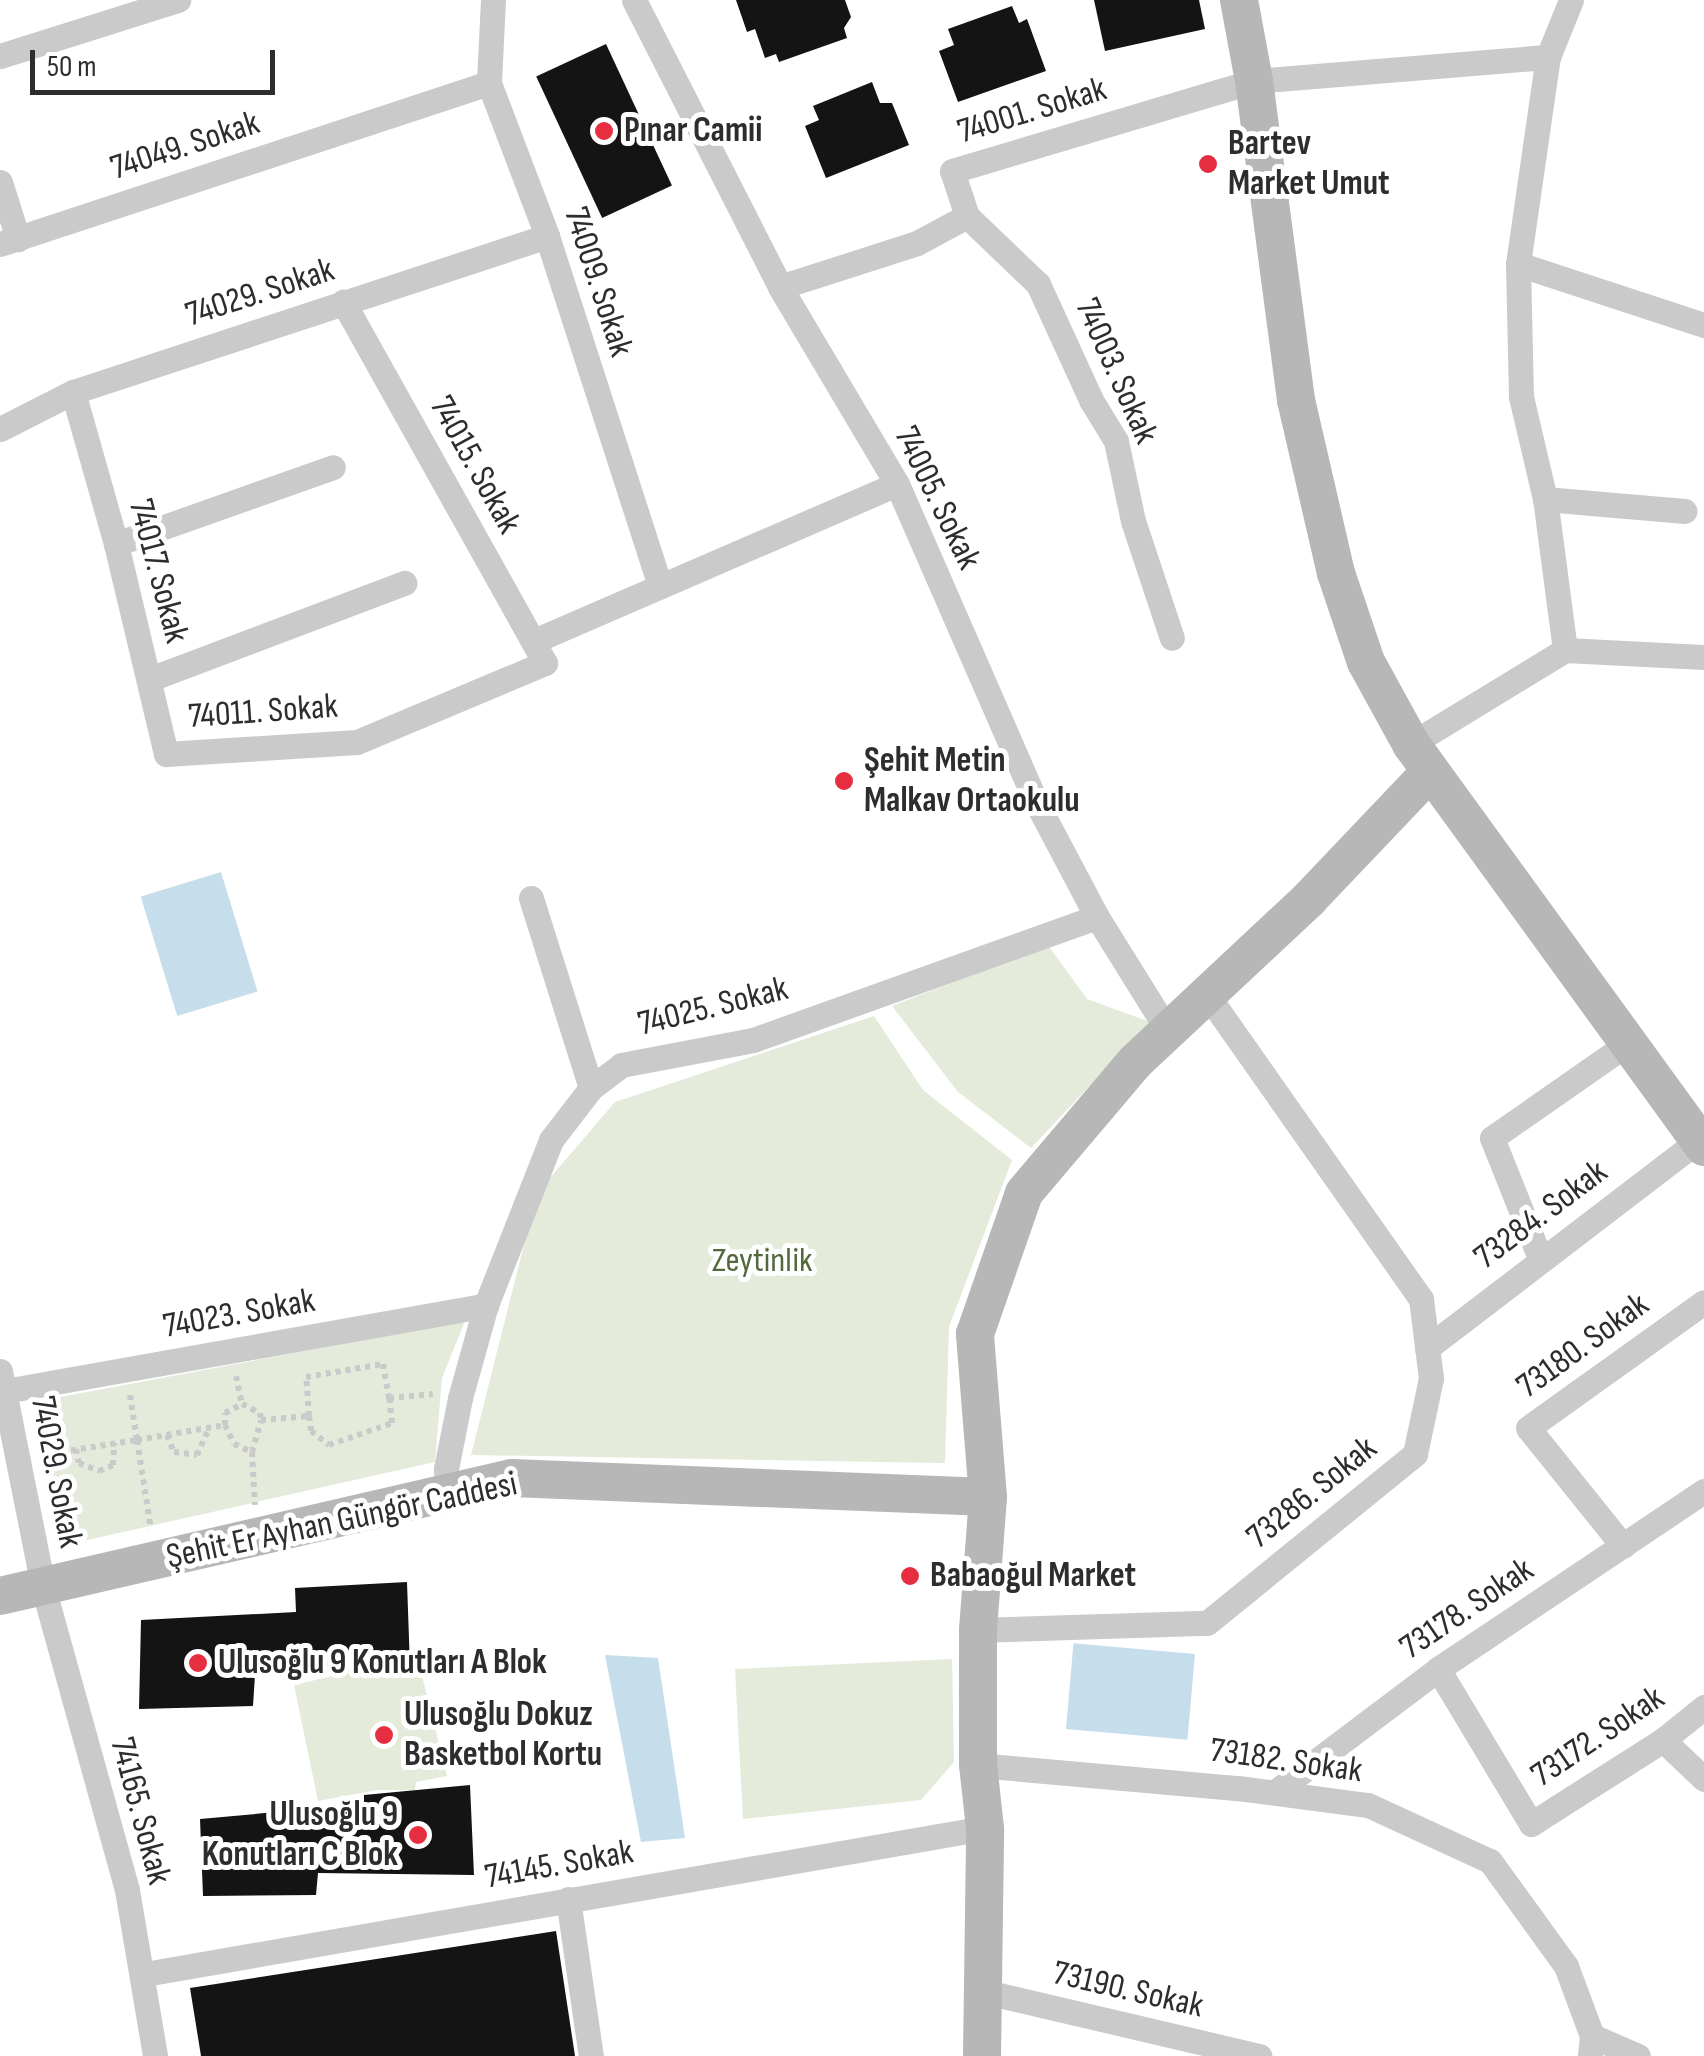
<!DOCTYPE html>
<html>
<head>
<meta charset="utf-8">
<style>
  body { margin:0 }
  #map { position:relative; width:1704px; height:2056px; overflow:hidden; background:#fff; font-family:"Sofia Sans Condensed",sans-serif }
  div>[style] { position:absolute }
  .green>* { inset:0; background:#e4ebda }
  .water>* { inset:0; background:#c6deeb; transform-origin:0 0 }
  .building>* { inset:0; background:#141414; transform-origin:0 0 }
  .path>* { height:6px; margin-top:-3px; transform-origin:0; background:repeating-linear-gradient(90deg,#cacaca 0 5px,transparent 0 10px) }
  .street>* { height:25px; margin:-12.5px; padding:0 12.5px; transform-origin:12.5px; border-radius:12.5px; background:#cacaca }
  .secondary>* { height:38px; margin:-19px; padding:0 19px; transform-origin:19px; border-radius:19px; background:#b7b7b7 }
  .dots>* { width:28px; height:28px; translate:-50% -50%; box-sizing:border-box; border:5px solid #fff; border-radius:50% }
  span { translate:-50% -50%; white-space:nowrap; text-align:center; line-height:1.15; -webkit-text-stroke:10px #fff; paint-order:stroke }
  .street-label { font-size:35px; color:#2d2d2d }
  .poi-label { font-size:35px; color:#2d2d2d; font-weight:700 }
  .left { translate:0 -50%; text-align:left }
  .right { translate:-100% -50%; text-align:right }
  .park-label { font-size:35px; color:#51693b }
  .scale { position:absolute; left:30px; top:50px; width:245px; height:45px; box-sizing:border-box; border:5px solid #2d2d2d; border-top:0; padding-left:12px; font-size:30px; line-height:35px; white-space:nowrap; color:#2d2d2d; -webkit-text-stroke:8px #fff; paint-order:stroke }
</style>
</head>
<body>
<div id="map">
  <div class="green">
    <i style="clip-path:polygon(1048px 945px,1087px 999px,1150px 1022px,1031px 1148px,958px 1092px,892px 1006px)"></i>
    <i style="clip-path:polygon(874px 1016px,923px 1090px,1012px 1160px,949px 1327px,945px 1463px,471px 1455px,537px 1193px,615px 1102px)"></i>
    <i style="clip-path:polygon(465px 1321px,442px 1378px,435px 1462px,65px 1545px,39px 1401px)"></i>
    <i style="clip-path:polygon(417px 1656px,447px 1776px,416px 1782px,415px 1790px,377px 1790px,318px 1801px,294px 1685px)"></i>
    <i style="clip-path:polygon(952px 1659px,954px 1762px,921px 1800px,743px 1819px,735px 1669px)"></i>
  </div>
  <div class="water">
    <i style="left:221px;top:872px;width:125px;height:84px;rotate:73deg"></i>
    <i style="left:1195px;top:1654px;width:86px;height:122px;rotate:95deg"></i>
    <i style="clip-path:polygon(605px 1655px,658px 1658px,685px 1838px,641px 1842px)"></i>
  </div>
  <div class="building">
    <i style="clip-path:polygon(736px 0,845px 0,851px 17px,844px 28px,847px 38px,779px 62px,776px 54px,765px 58px,755px 29px,747px 32px)"></i>
    <i style="clip-path:polygon(1094px 0,1199px 0,1205px 29px,1105px 51px)"></i>
    <i style="clip-path:polygon(1012px 6px,1019px 23px,1027px 19px,1046px 71px,958px 102px,939px 51px,954px 45px,948px 29px)"></i>
    <i style="left:606px;top:44px;width:156px;height:77px;rotate:65deg"></i>
    <i style="clip-path:polygon(872px 82px,880px 103px,892px 103px,909px 145px,826px 178px,805px 126px,819px 120px,813px 106px)"></i>
    <i style="clip-path:polygon(407px 1582px,410px 1667px,255px 1675px,253px 1706px,139px 1709px,141px 1620px,296px 1612px,295px 1588px)"></i>
    <i style="clip-path:polygon(470px 1785px,474px 1875px,318px 1873px,316px 1895px,203px 1896px,200px 1819px,364px 1804px,364px 1795px)"></i>
    <i style="clip-path:polygon(556px 1931px,575px 2056px,201px 2056px,190px 1988px)"></i>
  </div>
  <div class="path">
    <i style="left:236px;top:1376px;width:29px;rotate:78deg"></i>
    <i style="left:130px;top:1395px;width:46px;rotate:81.2deg"></i>
    <i style="left:137px;top:1440px;width:89px;rotate:-9.7deg"></i>
    <i style="left:225px;top:1425px;width:12px;rotate:-90deg"></i>
    <i style="left:225px;top:1413px;width:19px;rotate:-28deg"></i>
    <i style="left:242px;top:1404px;width:20px;rotate:27deg"></i>
    <i style="left:260px;top:1413px;width:7px;rotate:82deg"></i>
    <i style="left:261px;top:1420px;width:48px;rotate:-4.8deg"></i>
    <i style="left:309px;top:1416px;width:39px;rotate:-94deg"></i>
    <i style="left:306px;top:1377px;width:78px;rotate:-9.6deg"></i>
    <i style="left:383px;top:1364px;width:35px;rotate:80deg"></i>
    <i style="left:389px;top:1398px;width:44px;rotate:-5.2deg"></i>
    <i style="left:309px;top:1416px;width:15px;rotate:82deg"></i>
    <i style="left:311px;top:1431px;width:23px;rotate:38deg"></i>
    <i style="left:329px;top:1445px;width:67px;rotate:-19.2deg"></i>
    <i style="left:392px;top:1423px;width:28px;rotate:-96deg"></i>
    <i style="left:225px;top:1425px;width:21px;rotate:65deg"></i>
    <i style="left:234px;top:1444px;width:20px;rotate:24deg"></i>
    <i style="left:252px;top:1452px;width:33px;rotate:-74deg"></i>
    <i style="left:167px;top:1435px;width:18px;rotate:68deg"></i>
    <i style="left:174px;top:1452px;width:23px;rotate:7deg"></i>
    <i style="left:197px;top:1455px;width:30px;rotate:-66deg"></i>
    <i style="left:76px;top:1449px;width:14px;rotate:78deg"></i>
    <i style="left:79px;top:1463px;width:22px;rotate:22deg"></i>
    <i style="left:99px;top:1471px;width:15px;rotate:-23deg"></i>
    <i style="left:113px;top:1465px;width:22px;rotate:-87deg"></i>
    <i style="left:252px;top:1452px;width:53px;rotate:86.8deg"></i>
    <i style="left:50px;top:1463px;width:8px;rotate:-97deg"></i>
    <i style="left:49px;top:1455px;width:12px;rotate:-14deg"></i>
    <i style="left:61px;top:1452px;width:77px;rotate:-9deg"></i>
    <i style="left:137px;top:1440px;width:90px;rotate:81.1deg"></i>
  </div>
  <div class="street">
    <i style="left:493px;top:0;width:83px;rotate:92.8deg"></i>
    <i style="left:489px;top:83px;width:164px;rotate:69.2deg"></i>
    <i style="left:547px;top:236px;width:367px;rotate:72.1deg"></i>
    <i style="left:634px;top:0;width:322px;rotate:63deg"></i>
    <i style="left:780px;top:287px;width:229px;rotate:59.3deg"></i>
    <i style="left:897px;top:484px;width:343px;rotate:66.4deg"></i>
    <i style="left:1034px;top:798px;width:135px;rotate:62.1deg"></i>
    <i style="left:1097px;top:917px;width:134px;rotate:58.1deg"></i>
    <i style="left:0;top:56px;width:187px;rotate:-17.5deg"></i>
    <i style="left:0;top:182px;width:60px;rotate:72.5deg"></i>
    <i style="left:967px;top:216px;width:98px;rotate:43.8deg"></i>
    <i style="left:1038px;top:284px;width:128px;rotate:65.4deg"></i>
    <i style="left:1091px;top:400px;width:48px;rotate:58.6deg"></i>
    <i style="left:1116px;top:441px;width:82px;rotate:78deg"></i>
    <i style="left:1133px;top:521px;width:123px;rotate:71.6deg"></i>
    <i style="left:0;top:244px;width:515px;rotate:-18.22deg"></i>
    <i style="left:1518px;top:264px;width:196px;rotate:18.2deg"></i>
    <i style="left:780px;top:287px;width:144px;rotate:-17.8deg"></i>
    <i style="left:917px;top:243px;width:57px;rotate:-28.4deg"></i>
    <i style="left:967px;top:216px;width:47px;rotate:-108.4deg"></i>
    <i style="left:952px;top:171px;width:315px;rotate:-16.6deg"></i>
    <i style="left:1254px;top:81px;width:295px;rotate:-4.7deg"></i>
    <i style="left:73px;top:392px;width:158px;rotate:74.2deg"></i>
    <i style="left:116px;top:544px;width:216px;rotate:76.6deg"></i>
    <i style="left:166px;top:754px;width:191px;rotate:-3.6deg"></i>
    <i style="left:357px;top:742px;width:204px;rotate:-22.8deg"></i>
    <i style="left:545px;top:663px;width:414px;rotate:-119.2deg"></i>
    <i style="left:0;top:429px;width:82px;rotate:-26.9deg"></i>
    <i style="left:73px;top:392px;width:499px;rotate:-18.2deg"></i>
    <i style="left:1545px;top:499px;width:140px;rotate:4.9deg"></i>
    <i style="left:116px;top:544px;width:230px;rotate:-19.5deg"></i>
    <i style="left:534px;top:641px;width:395px;rotate:-23.4deg"></i>
    <i style="left:1565px;top:650px;width:139px;rotate:2.9deg"></i>
    <i style="left:150px;top:679px;width:272px;rotate:-20.7deg"></i>
    <i style="left:1411px;top:744px;width:180px;rotate:-31.4deg"></i>
    <i style="left:1565px;top:650px;width:152px;rotate:-97.5deg"></i>
    <i style="left:1545px;top:499px;width:105px;rotate:-103.2deg"></i>
    <i style="left:1521px;top:397px;width:133px;rotate:-91.3deg"></i>
    <i style="left:1518px;top:264px;width:209px;rotate:-81.8deg"></i>
    <i style="left:1548px;top:57px;width:61px;rotate:-68deg"></i>
    <i style="left:531px;top:898px;width:199px;rotate:72.5deg"></i>
    <i style="left:1540px;top:1258px;width:129px;rotate:-111.8deg"></i>
    <i style="left:1492px;top:1138px;width:166px;rotate:-34.9deg"></i>
    <i style="left:1427px;top:1348px;width:342px;rotate:-37.4deg"></i>
    <i style="left:0;top:1371px;width:220px;rotate:78.7deg"></i>
    <i style="left:43px;top:1587px;width:314px;rotate:74.5deg"></i>
    <i style="left:127px;top:1890px;width:168px;rotate:80.4deg"></i>
    <i style="left:5px;top:1391px;width:489px;rotate:-10.1deg"></i>
    <i style="left:448px;top:1493px;width:24px;rotate:-95deg"></i>
    <i style="left:446px;top:1469px;width:72px;rotate:-78.8deg"></i>
    <i style="left:460px;top:1398px;width:97px;rotate:-74.4deg"></i>
    <i style="left:486px;top:1305px;width:177px;rotate:-68.5deg"></i>
    <i style="left:551px;top:1140px;width:66px;rotate:-52.4deg"></i>
    <i style="left:591px;top:1088px;width:38px;rotate:-37deg"></i>
    <i style="left:621px;top:1065px;width:134px;rotate:-10.7deg"></i>
    <i style="left:753px;top:1040px;width:365px;rotate:-19.7deg"></i>
    <i style="left:1623px;top:1546px;width:151px;rotate:-128.8deg"></i>
    <i style="left:1528px;top:1428px;width:216px;rotate:-35.6deg"></i>
    <i style="left:978px;top:1630px;width:229px;rotate:-1.8deg"></i>
    <i style="left:1207px;top:1623px;width:268px;rotate:-39.1deg"></i>
    <i style="left:1415px;top:1454px;width:78px;rotate:-78.1deg"></i>
    <i style="left:1431px;top:1378px;width:80px;rotate:-97.2deg"></i>
    <i style="left:1421px;top:1299px;width:372px;rotate:-125.1deg"></i>
    <i style="left:1438px;top:1669px;width:181px;rotate:59deg"></i>
    <i style="left:1531px;top:1824px;width:156px;rotate:-32.5deg"></i>
    <i style="left:1663px;top:1740px;width:53px;rotate:-38.8deg"></i>
    <i style="left:1663px;top:1740px;width:57px;rotate:43.6deg"></i>
    <i style="left:978px;top:1765px;width:261px;rotate:5.1deg"></i>
    <i style="left:1238px;top:1788px;width:131px;rotate:7.5deg"></i>
    <i style="left:1368px;top:1805px;width:134px;rotate:24.7deg"></i>
    <i style="left:1490px;top:1861px;width:130px;rotate:54.1deg"></i>
    <i style="left:1566px;top:1966px;width:75px;rotate:69.6deg"></i>
    <i style="left:1592px;top:2036px;width:20px;rotate:96deg"></i>
    <i style="left:1275px;top:1792px;width:204px;rotate:-37deg"></i>
    <i style="left:1438px;top:1669px;width:320px;rotate:-33.8deg"></i>
    <i style="left:568px;top:1899px;width:159px;rotate:81.7deg"></i>
    <i style="left:145px;top:1974px;width:853px;rotate:-9.86deg"></i>
    <i style="left:982px;top:1991px;width:285px;rotate:13.2deg"></i>
    <i style="left:1592px;top:2036px;width:50px;rotate:23.5deg"></i>
  </div>
  <div class="secondary">
    <i style="left:1239px;top:0;width:82px;rotate:79.5deg"></i>
    <i style="left:1254px;top:81px;width:322px;rotate:82.5deg"></i>
    <i style="left:1296px;top:400px;width:178px;rotate:77deg"></i>
    <i style="left:1336px;top:573px;width:94px;rotate:71.4deg"></i>
    <i style="left:1366px;top:662px;width:94px;rotate:61.2deg"></i>
    <i style="left:1411px;top:744px;width:498px;rotate:54deg"></i>
    <i style="left:0;top:1596px;width:525px;rotate:-12.98deg"></i>
    <i style="left:512px;top:1478px;width:476px;rotate:2.3deg"></i>
    <i style="left:982px;top:2056px;width:228px;rotate:-89.2deg"></i>
    <i style="left:985px;top:1828px;width:63px;rotate:-96.3deg"></i>
    <i style="left:978px;top:1765px;width:135px;rotate:-90deg"></i>
    <i style="left:978px;top:1630px;width:133px;rotate:-85.7deg"></i>
    <i style="left:988px;top:1497px;width:164px;rotate:-94.6deg"></i>
    <i style="left:975px;top:1334px;width:149px;rotate:-70.8deg"></i>
    <i style="left:1024px;top:1193px;width:172px;rotate:-49.7deg"></i>
    <i style="left:1135px;top:1062px;width:240px;rotate:-43.1deg"></i>
    <i style="left:1310px;top:898px;width:175px;rotate:-46.4deg"></i>
  </div>
  <div class="dots">
    <i style="left:604px;top:131px;background:#e52e40"></i>
    <i style="left:1208px;top:164px;background:#e52e40"></i>
    <i style="left:844px;top:781px;background:#e52e40"></i>
    <i style="left:910px;top:1576px;background:#e52e40"></i>
    <i style="left:198px;top:1663px;background:#e52e40"></i>
    <i style="left:384px;top:1735px;background:#e52e40"></i>
    <i style="left:418px;top:1835px;background:#e52e40"></i>
  </div>
  <div class="street-label">
    <span style="left:1032px;top:111px;rotate:-17deg">74001. Sokak</span>
    <span style="left:185px;top:146px;rotate:-18deg">74049. Sokak</span>
    <span style="left:598px;top:282px;rotate:72deg">74009. Sokak</span>
    <span style="left:260px;top:293px;rotate:-18deg">74029. Sokak</span>
    <span style="left:1116px;top:371px;rotate:66deg">74003. Sokak</span>
    <span style="left:475px;top:465px;rotate:61deg">74015. Sokak</span>
    <span style="left:937px;top:498px;rotate:64deg">74005. Sokak</span>
    <span style="left:158px;top:571px;rotate:75deg">74017. Sokak</span>
    <span style="left:263px;top:712px;rotate:-4deg">74011. Sokak</span>
    <span style="left:713px;top:1007px;rotate:-14deg">74025. Sokak</span>
    <span style="left:1541px;top:1215px;rotate:-37deg">73284. Sokak</span>
    <span style="left:239px;top:1314px;rotate:-10deg">74023. Sokak</span>
    <span style="left:1583px;top:1346px;rotate:-36deg">73180. Sokak</span>
    <span style="left:56px;top:1472px;rotate:79deg">74029. Sokak</span>
    <span style="left:1312px;top:1493px;rotate:-39deg">73286. Sokak</span>
    <span style="left:342px;top:1521px;rotate:-12deg">Şehit Er Ayhan Güngör Caddesi</span>
    <span style="left:1467px;top:1609px;rotate:-34deg">73178. Sokak</span>
    <span style="left:1598px;top:1737px;rotate:-34deg">73172. Sokak</span>
    <span style="left:1286px;top:1761px;rotate:8deg">73182. Sokak</span>
    <span style="left:140px;top:1811px;rotate:75deg">74165. Sokak</span>
    <span style="left:559px;top:1865px;rotate:-10deg">74145. Sokak</span>
    <span style="left:1128px;top:1990px;rotate:13deg">73190. Sokak</span>
  </div>
  <div class="poi-label">
    <span class="left" style="left:624px;top:131px">Pınar Camii</span>
    <span class="left" style="left:1228px;top:164px">Bartev<br>Market Umut</span>
    <span class="left" style="left:864px;top:781px">Şehit Metin<br>Malkav Ortaokulu</span>
    <span class="left" style="left:930px;top:1576px">Babaoğul Market</span>
    <span class="left" style="left:218px;top:1663px">Ulusoğlu 9 Konutları A Blok</span>
    <span class="left" style="left:404px;top:1735px">Ulusoğlu Dokuz<br>Basketbol Kortu</span>
    <span class="right" style="left:398px;top:1835px">Ulusoğlu 9<br>Konutları C Blok</span>
  </div>
  <div class="park-label">
    <span style="left:762px;top:1261px">Zeytinlik</span>
  </div>
  <div class="scale">50 m</div>
</div>
</body>
</html>
